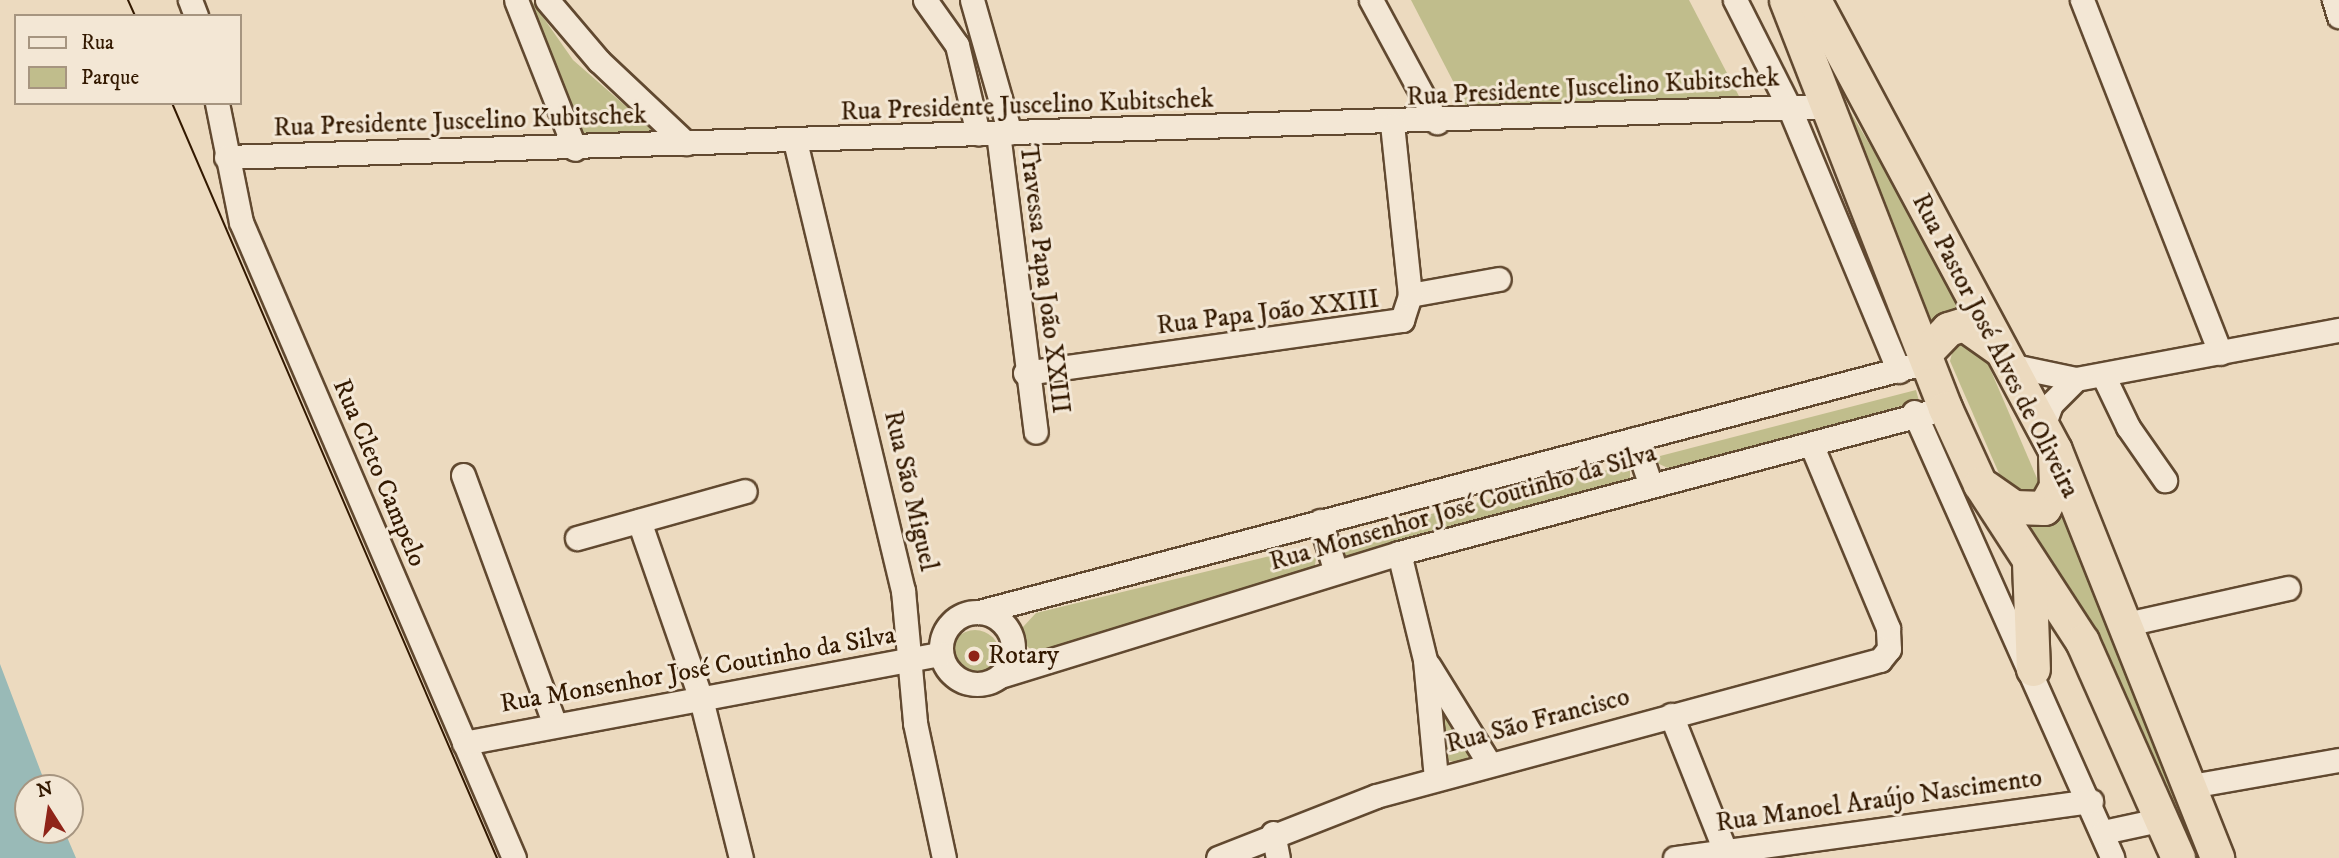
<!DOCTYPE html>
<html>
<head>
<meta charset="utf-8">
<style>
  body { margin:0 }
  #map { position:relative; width:2339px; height:858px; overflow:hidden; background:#ecdabf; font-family:"IM FELL DW Pica",serif }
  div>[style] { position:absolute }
  .green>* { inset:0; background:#c0bd8c }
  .round { border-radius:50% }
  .water>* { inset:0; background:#99bab7 }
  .roads { filter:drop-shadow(2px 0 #614930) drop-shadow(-2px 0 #614930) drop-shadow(0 2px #614930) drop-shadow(0 -2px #614930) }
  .minor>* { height:23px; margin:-11.5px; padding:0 11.5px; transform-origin:11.5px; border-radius:11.5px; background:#f3e7d5 }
  .minor>.ring { margin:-11.5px; padding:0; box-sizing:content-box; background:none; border:23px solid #f3e7d5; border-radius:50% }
  .highway>* { height:33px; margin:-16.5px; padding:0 16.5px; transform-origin:16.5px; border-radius:16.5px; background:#ecdabf }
  .tram>* { height:2px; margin:-1px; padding:0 1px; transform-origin:1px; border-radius:1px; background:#331900 }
  .dots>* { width:19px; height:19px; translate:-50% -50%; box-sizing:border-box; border:4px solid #f3e7d5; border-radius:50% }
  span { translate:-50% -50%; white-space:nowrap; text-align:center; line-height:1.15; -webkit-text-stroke:6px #f3e7d5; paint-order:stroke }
  .street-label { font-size:26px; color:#331900 }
  .poi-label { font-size:26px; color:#331900 }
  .left { translate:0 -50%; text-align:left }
  .legend { position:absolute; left:14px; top:14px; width:228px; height:91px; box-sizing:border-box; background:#f3e7d5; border:2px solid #a69580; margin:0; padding:9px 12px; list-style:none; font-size:21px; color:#331900 }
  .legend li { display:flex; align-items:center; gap:14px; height:35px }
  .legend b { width:35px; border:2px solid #a69580 }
  .north { position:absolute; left:14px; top:774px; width:70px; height:70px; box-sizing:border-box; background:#f3e7d5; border:2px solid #a69580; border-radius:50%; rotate:348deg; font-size:19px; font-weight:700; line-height:28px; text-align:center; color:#331900 }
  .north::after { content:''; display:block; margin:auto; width:24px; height:32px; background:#8f2418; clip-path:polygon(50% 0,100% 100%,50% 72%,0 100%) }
</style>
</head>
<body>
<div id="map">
  <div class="green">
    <i style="clip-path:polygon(523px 0,531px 0,573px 60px,652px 129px,653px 138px,582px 140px)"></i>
    <i style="clip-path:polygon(1411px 0,1689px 0,1741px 100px,1470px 114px)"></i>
    <i style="clip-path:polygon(1851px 113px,1970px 313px,1930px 337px,1843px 117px)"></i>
    <i style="clip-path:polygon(1966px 340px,1982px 350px,2042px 490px,2011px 501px,1950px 361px,1954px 346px)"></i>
    <i style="clip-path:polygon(1916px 390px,1919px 401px,1670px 469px,1657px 463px,1660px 456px)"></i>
    <i style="clip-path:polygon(1623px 466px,1630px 468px,1630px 484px,1345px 559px,1340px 551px,1343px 536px)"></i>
    <i style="clip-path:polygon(2064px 506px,2170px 783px,2198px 858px,2188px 858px,2028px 530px)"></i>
    <i style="clip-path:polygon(1299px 549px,1316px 558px,1314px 573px,1037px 656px,1024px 643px,1022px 628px,1036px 613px)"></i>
    <i class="round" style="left:950px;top:630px;width:50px;height:50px"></i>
    <i style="clip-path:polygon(1435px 689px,1471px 751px,1463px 765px,1444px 759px)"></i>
  </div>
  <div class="water">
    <i style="clip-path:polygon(0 664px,47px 788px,28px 788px,28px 830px,64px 830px,76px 858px,0 858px)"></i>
  </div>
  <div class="roads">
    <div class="minor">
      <i style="left:190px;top:0;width:17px;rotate:69deg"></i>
      <i style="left:516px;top:0;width:160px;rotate:68.4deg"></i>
      <i style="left:547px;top:0;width:80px;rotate:49.6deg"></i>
      <i style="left:599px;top:61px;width:120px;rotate:43.3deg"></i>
      <i style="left:925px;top:0;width:55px;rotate:54.6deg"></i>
      <i style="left:957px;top:45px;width:91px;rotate:76.7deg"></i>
      <i style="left:972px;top:0;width:138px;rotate:74.1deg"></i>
      <i style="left:1371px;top:0;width:139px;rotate:61.6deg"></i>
      <i style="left:1735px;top:0;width:120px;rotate:63.2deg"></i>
      <i style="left:1789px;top:107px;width:286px;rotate:67.4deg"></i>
      <i style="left:2082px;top:0;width:379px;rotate:68.6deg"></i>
      <i style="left:2334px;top:0;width:17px;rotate:73deg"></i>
      <i style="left:217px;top:103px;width:121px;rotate:78.6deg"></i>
      <i style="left:241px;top:222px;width:692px;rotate:66.77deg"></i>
      <i style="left:998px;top:133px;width:301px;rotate:82.8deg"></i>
      <i style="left:795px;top:141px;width:462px;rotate:76.5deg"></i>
      <i style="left:903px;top:590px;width:134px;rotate:84.8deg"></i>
      <i style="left:915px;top:723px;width:138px;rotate:77.9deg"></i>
      <i style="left:226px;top:157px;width:1604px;rotate:-1.82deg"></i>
      <i style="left:1410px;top:295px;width:90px;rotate:-10.2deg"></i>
      <i style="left:2009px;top:365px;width:68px;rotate:11.8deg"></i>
      <i style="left:2076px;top:379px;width:268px;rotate:-10.6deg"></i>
      <i style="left:1025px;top:373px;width:381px;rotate:-8deg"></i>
      <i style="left:1402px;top:320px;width:26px;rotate:-72deg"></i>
      <i style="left:1410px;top:295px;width:171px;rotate:-96deg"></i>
      <i style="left:2103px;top:375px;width:58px;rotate:64.3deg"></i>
      <i style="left:2128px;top:427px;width:65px;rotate:55.1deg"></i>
      <i style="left:1914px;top:412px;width:488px;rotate:66deg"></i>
      <i style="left:2042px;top:429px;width:27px;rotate:-70deg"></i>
      <i style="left:2051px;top:404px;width:35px;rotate:-45deg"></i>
      <i style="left:1635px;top:439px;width:46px;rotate:71.2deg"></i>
      <i style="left:463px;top:475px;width:263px;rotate:69.8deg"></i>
      <i style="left:639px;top:521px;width:188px;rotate:70.8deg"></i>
      <i style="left:701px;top:699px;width:164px;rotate:75.9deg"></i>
      <i style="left:1320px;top:521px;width:53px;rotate:72.6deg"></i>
      <i style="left:577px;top:538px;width:174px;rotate:-15.6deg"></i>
      <i style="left:1399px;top:553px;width:110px;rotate:76.3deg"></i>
      <i style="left:1425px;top:660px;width:119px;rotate:84.7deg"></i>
      <i style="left:979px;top:612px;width:980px;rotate:-14.77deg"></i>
      <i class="ring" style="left:941px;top:612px;width:49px;height:49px"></i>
      <i style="left:2122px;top:625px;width:170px;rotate:-12.6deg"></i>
      <i style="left:1429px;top:666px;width:114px;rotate:58.3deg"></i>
      <i style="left:1000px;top:676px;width:418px;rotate:-17.1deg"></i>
      <i style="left:1399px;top:553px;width:565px;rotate:-14.87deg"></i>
      <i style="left:1671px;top:715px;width:154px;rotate:68.3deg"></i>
      <i style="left:464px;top:743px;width:485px;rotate:-10.6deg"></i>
      <i style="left:2191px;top:786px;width:150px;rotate:-10deg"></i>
      <i style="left:2103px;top:832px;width:61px;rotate:-12.2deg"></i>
      <i style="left:1273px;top:833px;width:25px;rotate:79deg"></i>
      <i style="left:1218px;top:858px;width:170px;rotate:-21.4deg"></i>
      <i style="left:1376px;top:796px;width:522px;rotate:-15.1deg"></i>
      <i style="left:1880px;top:660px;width:14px;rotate:-51deg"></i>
      <i style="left:1889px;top:649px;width:21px;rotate:-93deg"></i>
      <i style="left:1888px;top:628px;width:199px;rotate:-112.7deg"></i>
      <i style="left:1675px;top:858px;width:420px;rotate:-7.8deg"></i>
    </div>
    <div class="highway">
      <i style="left:1786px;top:0;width:438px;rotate:68.7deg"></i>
      <i style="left:1945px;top:408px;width:84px;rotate:65.3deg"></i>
      <i style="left:1980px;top:484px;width:187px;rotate:57deg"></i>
      <i style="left:2082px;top:641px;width:237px;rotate:66.1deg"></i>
      <i style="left:1814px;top:0;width:510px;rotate:61.83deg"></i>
      <i style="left:2055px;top:450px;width:439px;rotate:68.3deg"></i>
      <i style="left:1925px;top:353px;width:33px;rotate:-46deg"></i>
      <i style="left:1948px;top:329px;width:17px;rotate:-17deg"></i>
      <i style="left:1964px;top:324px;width:42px;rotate:35.2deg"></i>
      <i style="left:1985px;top:487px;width:35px;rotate:35deg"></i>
      <i style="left:2014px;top:507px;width:30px;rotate:2deg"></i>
      <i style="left:2044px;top:508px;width:25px;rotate:-61deg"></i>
      <i style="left:2056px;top:486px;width:29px;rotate:-92deg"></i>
      <i style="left:2029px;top:562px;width:107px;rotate:87.9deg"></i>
    </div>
  </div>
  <div class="tram">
    <i style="left:128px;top:0;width:17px;rotate:66deg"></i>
    <i style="left:172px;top:103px;width:822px;rotate:66.71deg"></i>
  </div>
  <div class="dots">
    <i style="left:974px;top:656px;background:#8f2418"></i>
  </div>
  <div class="street-label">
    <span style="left:1593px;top:88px;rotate:-3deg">Rua Presidente Juscelino Kubitschek</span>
    <span style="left:1027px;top:106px;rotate:-2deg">Rua Presidente Juscelino Kubitschek</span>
    <span style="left:460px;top:122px;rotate:-2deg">Rua Presidente Juscelino Kubitschek</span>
    <span style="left:1044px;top:279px;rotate:83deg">Travessa Papa João XXIII</span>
    <span style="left:1268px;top:313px;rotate:-7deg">Rua Papa João XXIII</span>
    <span style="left:1995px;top:346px;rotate:63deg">Rua Pastor José Alves de Oliveira</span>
    <span style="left:379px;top:473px;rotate:67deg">Rua Cleto Campelo</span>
    <span style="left:910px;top:491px;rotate:77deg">Rua São Miguel</span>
    <span style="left:1463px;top:508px;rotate:-16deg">Rua Monsenhor José Coutinho da Silva</span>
    <span style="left:698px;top:670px;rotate:-10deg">Rua Monsenhor José Coutinho da Silva</span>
    <span style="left:1538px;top:721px;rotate:-15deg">Rua São Francisco</span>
    <span style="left:1879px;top:801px;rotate:-8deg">Rua Manoel Araújo Nascimento</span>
  </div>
  <div class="poi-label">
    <span class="left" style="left:988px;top:656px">Rotary</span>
  </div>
  <ul class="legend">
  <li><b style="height:9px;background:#f3e7d5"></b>Rua</li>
  <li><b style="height:19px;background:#c0bd8c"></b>Parque</li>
  </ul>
  <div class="north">N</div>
</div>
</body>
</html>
